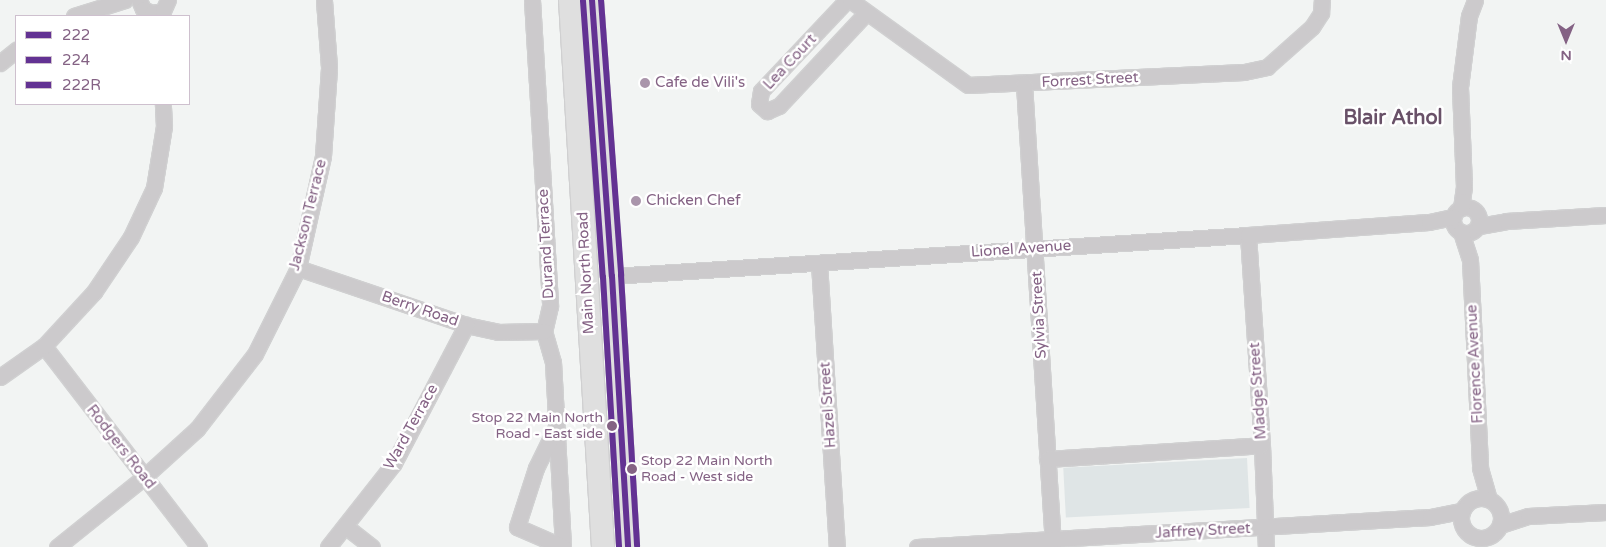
<!DOCTYPE html>
<html>
<head>
<meta charset="utf-8">
<style>
  body { margin:0 }
  #map { position:relative; width:1606px; height:547px; overflow:hidden; background:#f2f4f3; font-family:"Varela Round",sans-serif }
  div>[style] { position:absolute }
  .green>* { inset:0; background:#dfe5e6; transform-origin:0 0 }
  .roads { filter:drop-shadow(1px 0 #d0d0d1) drop-shadow(-1px 0 #d0d0d1) drop-shadow(0 1px #d0d0d1) drop-shadow(0 -1px #d0d0d1) }
  .minor>* { height:15px; margin:-7.5px; padding:0 7.5px; transform-origin:7.5px; border-radius:7.5px; background:#cccacc }
  .minor>.ring { margin:-7.5px; padding:0; box-sizing:content-box; background:none; border:15px solid #cccacc; border-radius:50% }
  .highway>* { height:22px; margin:-11px; padding:0 11px; transform-origin:11px; border-radius:11px; background:#dfdfdf }
  .bus-1>* { height:6px; margin:-3px; padding:0 3px; transform-origin:3px; border-radius:3px; background:#633293 }
  .bus-2>* { height:6px; margin:-3px; padding:0 3px; transform-origin:3px; border-radius:3px; background:#633293 }
  .bus-3>* { height:6px; margin:-3px; padding:0 3px; transform-origin:3px; border-radius:3px; background:#633293 }
  .dots>* { width:14px; height:14px; translate:-50% -50%; box-sizing:border-box; border:2px solid #fff; border-radius:50% }
  span { translate:-50% -50%; white-space:nowrap; text-align:center; line-height:1.15; -webkit-text-stroke:5px #fff; paint-order:stroke }
  .bus-label { font-size:14px; color:#846284 }
  .right { translate:-100% -50%; text-align:right }
  .left { translate:0 -50%; text-align:left }
  .street-label { font-size:15px; color:#846284 }
  .poi-label { font-size:15px; color:#846284 }
  .district-label { font-size:20px; color:#695168; font-weight:700 }
  .legend { position:absolute; left:15px; top:15px; width:175px; height:90px; box-sizing:border-box; background:#fff; border:1px solid #cec0ce; margin:0; padding:6px 9px; list-style:none; font-size:15px; color:#846284 }
  .legend li { display:flex; align-items:center; gap:10px; height:25px }
  .legend b { width:25px; border:1px solid #cec0ce }
  .north { position:absolute; left:1541px; top:15px; width:50px; height:50px; -webkit-text-stroke:4px #fff; paint-order:stroke; rotate:180deg; font-size:14px; font-weight:700; line-height:20px; text-align:center; color:#846284 }
  .north::after { content:''; display:block; margin:auto; width:18px; height:22px; background:#846284; clip-path:polygon(50% 0,100% 100%,50% 72%,0 100%) }
</style>
</head>
<body>
<div id="map">
  <div class="green">
    <i style="left:1247px;top:458px;width:50px;height:184px;rotate:87deg"></i>
  </div>
  <div class="roads">
    <div class="minor">
      <i style="left:139px;top:0;width:10px;rotate:66deg"></i>
      <i style="left:143px;top:9px;width:10px;rotate:24deg"></i>
      <i style="left:152px;top:13px;width:11px;rotate:-10deg"></i>
      <i style="left:163px;top:11px;width:12px;rotate:-66deg"></i>
      <i style="left:532px;top:0;width:307px;rotate:86.6deg"></i>
      <i style="left:550px;top:306px;width:26px;rotate:103deg"></i>
      <i style="left:544px;top:331px;width:32px;rotate:74deg"></i>
      <i style="left:553px;top:362px;width:185px;rotate:86.9deg"></i>
      <i style="left:847px;top:0;width:125px;rotate:133.4deg"></i>
      <i style="left:761px;top:91px;width:13px;rotate:99deg"></i>
      <i style="left:759px;top:104px;width:11px;rotate:41deg"></i>
      <i style="left:767px;top:111px;width:13px;rotate:-23deg"></i>
      <i style="left:779px;top:106px;width:127px;rotate:-46.9deg"></i>
      <i style="left:850px;top:0;width:145px;rotate:35.8deg"></i>
      <i style="left:968px;top:85px;width:276px;rotate:-2.7deg"></i>
      <i style="left:1244px;top:72px;width:24px;rotate:-12deg"></i>
      <i style="left:1267px;top:67px;width:60px;rotate:-41.6deg"></i>
      <i style="left:1312px;top:27px;width:17px;rotate:-57deg"></i>
      <i style="left:1321px;top:13px;width:13px;rotate:-86deg"></i>
      <i style="left:74px;top:16px;width:53px;rotate:-17.4deg"></i>
      <i style="left:0;top:63px;width:21px;rotate:-39deg"></i>
      <i style="left:1024px;top:84px;width:464px;rotate:86.4deg"></i>
      <i class="ring" style="left:1453px;top:207px;width:11px;height:11px"></i>
      <i style="left:1461px;top:208px;width:21px;rotate:-82deg"></i>
      <i style="left:1464px;top:187px;width:100px;rotate:-92.3deg"></i>
      <i style="left:1460px;top:87px;width:72px;rotate:-82.8deg"></i>
      <i style="left:1469px;top:16px;width:17px;rotate:-69deg"></i>
      <i style="left:1479px;top:226px;width:27px;rotate:-10deg"></i>
      <i style="left:1506px;top:221px;width:100px;rotate:-3.4deg"></i>
      <i style="left:1461px;top:232px;width:29px;rotate:72deg"></i>
      <i style="left:1470px;top:260px;width:208px;rotate:87.2deg"></i>
      <i style="left:1480px;top:468px;width:32px;rotate:74deg"></i>
      <i style="left:1248px;top:235px;width:210px;rotate:86.2deg"></i>
      <i style="left:1262px;top:445px;width:102px;rotate:87.8deg"></i>
      <i style="left:819px;top:263px;width:285px;rotate:86.4deg"></i>
      <i style="left:298px;top:268px;width:177px;rotate:18.7deg"></i>
      <i style="left:466px;top:325px;width:33px;rotate:12deg"></i>
      <i style="left:498px;top:332px;width:46px;rotate:-1.2deg"></i>
      <i style="left:612px;top:276px;width:637px;rotate:-3.69deg"></i>
      <i style="left:1248px;top:235px;width:181px;rotate:-4.1deg"></i>
      <i style="left:1429px;top:222px;width:25px;rotate:-12deg"></i>
      <i style="left:44px;top:346px;width:254px;rotate:52.4deg"></i>
      <i style="left:0;top:377px;width:54px;rotate:-35.2deg"></i>
      <i style="left:44px;top:346px;width:74px;rotate:-47.2deg"></i>
      <i style="left:94px;top:292px;width:66px;rotate:-56.1deg"></i>
      <i style="left:131px;top:237px;width:54px;rotate:-64.9deg"></i>
      <i style="left:154px;top:188px;width:63px;rotate:-80.8deg"></i>
      <i style="left:164px;top:126px;width:22px;rotate:-93deg"></i>
      <i style="left:556px;top:427px;width:46px;rotate:116deg"></i>
      <i style="left:536px;top:468px;width:62px;rotate:107.9deg"></i>
      <i style="left:517px;top:527px;width:50px;rotate:23.5deg"></i>
      <i style="left:1047px;top:459px;width:215px;rotate:-3.7deg"></i>
      <i class="ring" style="left:1461px;top:498px;width:25px;height:25px"></i>
      <i style="left:1500px;top:525px;width:29px;rotate:-18deg"></i>
      <i style="left:1528px;top:516px;width:78px;rotate:-2.9deg"></i>
      <i style="left:345px;top:526px;width:34px;rotate:38deg"></i>
      <i style="left:57px;top:547px;width:112px;rotate:-38.8deg"></i>
      <i style="left:144px;top:477px;width:72px;rotate:-42.2deg"></i>
      <i style="left:197px;top:429px;width:95px;rotate:-52.3deg"></i>
      <i style="left:255px;top:354px;width:96px;rotate:-63.4deg"></i>
      <i style="left:298px;top:268px;width:115px;rotate:-77.4deg"></i>
      <i style="left:323px;top:156px;width:89px;rotate:-86.1deg"></i>
      <i style="left:329px;top:67px;width:67px;rotate:-94.3deg"></i>
      <i style="left:328px;top:547px;width:107px;rotate:-51.8deg"></i>
      <i style="left:394px;top:463px;width:156px;rotate:-62.4deg"></i>
      <i style="left:917px;top:547px;width:514px;rotate:-3.35deg"></i>
      <i style="left:1430px;top:517px;width:33px;rotate:-11deg"></i>
    </div>
    <div class="highway">
      <i style="left:570px;top:0;width:548px;rotate:86.55deg"></i>
      <i style="left:592px;top:0;width:277px;rotate:85.9deg"></i>
      <i style="left:612px;top:276px;width:271px;rotate:86.6deg"></i>
    </div>
  </div>
  <div class="bus-1">
    <i style="left:592px;top:0;width:277px;rotate:85.9deg"></i>
    <i style="left:612px;top:276px;width:271px;rotate:86.6deg"></i>
  </div>
  <div class="bus-2">
    <i style="left:583px;top:1px;width:277px;rotate:85.9deg"></i>
    <i style="left:603px;top:277px;width:270px;rotate:86.6deg"></i>
  </div>
  <div class="bus-3">
    <i style="left:601px;top:0;width:276px;rotate:85.8deg"></i>
    <i style="left:621px;top:275px;width:271px;rotate:86.6deg"></i>
  </div>
  <div class="dots">
    <i style="left:645px;top:83px;background:#aa95ab"></i>
    <i style="left:636px;top:201px;background:#aa95ab"></i>
    <i style="left:612px;top:426px;background:#846284"></i>
    <i style="left:632px;top:469px;background:#846284"></i>
  </div>
  <div class="bus-label">
    <span class="right" style="left:603px;top:426px">Stop 22 Main North<br>Road - East side</span>
    <span class="left" style="left:641px;top:469px">Stop 22 Main North<br>Road - West side</span>
  </div>
  <div class="street-label">
    <span style="left:790px;top:62px;rotate:-47deg">Lea Court</span>
    <span style="left:1090px;top:80px;rotate:-3deg">Forrest Street</span>
    <span style="left:308px;top:215px;rotate:-76deg">Jackson Terrace</span>
    <span style="left:546px;top:244px;rotate:-93deg">Durand Terrace</span>
    <span style="left:1021px;top:249px;rotate:-4deg">Lionel Avenue</span>
    <span style="left:586px;top:273px;rotate:-93deg">Main North Road</span>
    <span style="left:420px;top:309px;rotate:19deg">Berry Road</span>
    <span style="left:1039px;top:315px;rotate:-93deg">Sylvia Street</span>
    <span style="left:1475px;top:364px;rotate:-93deg">Florence Avenue</span>
    <span style="left:1258px;top:391px;rotate:-94deg">Madge Street</span>
    <span style="left:828px;top:405px;rotate:-94deg">Hazel Street</span>
    <span style="left:411px;top:427px;rotate:-61deg">Ward Terrace</span>
    <span style="left:121px;top:447px;rotate:52deg">Rodgers Road</span>
    <span style="left:1203px;top:531px;rotate:-3deg">Jaffrey Street</span>
  </div>
  <div class="poi-label">
    <span class="left" style="left:655px;top:83px">Cafe de Vili's</span>
    <span class="left" style="left:646px;top:201px">Chicken Chef</span>
  </div>
  <div class="district-label">
    <span style="left:1393px;top:118px">Blair Athol</span>
  </div>
  <ul class="legend">
  <li><b style="height:6px;background:#633293"></b>222</li>
  <li><b style="height:6px;background:#633293"></b>224</li>
  <li><b style="height:6px;background:#633293"></b>222R</li>
  </ul>
  <div class="north">N</div>
</div>
</body>
</html>
